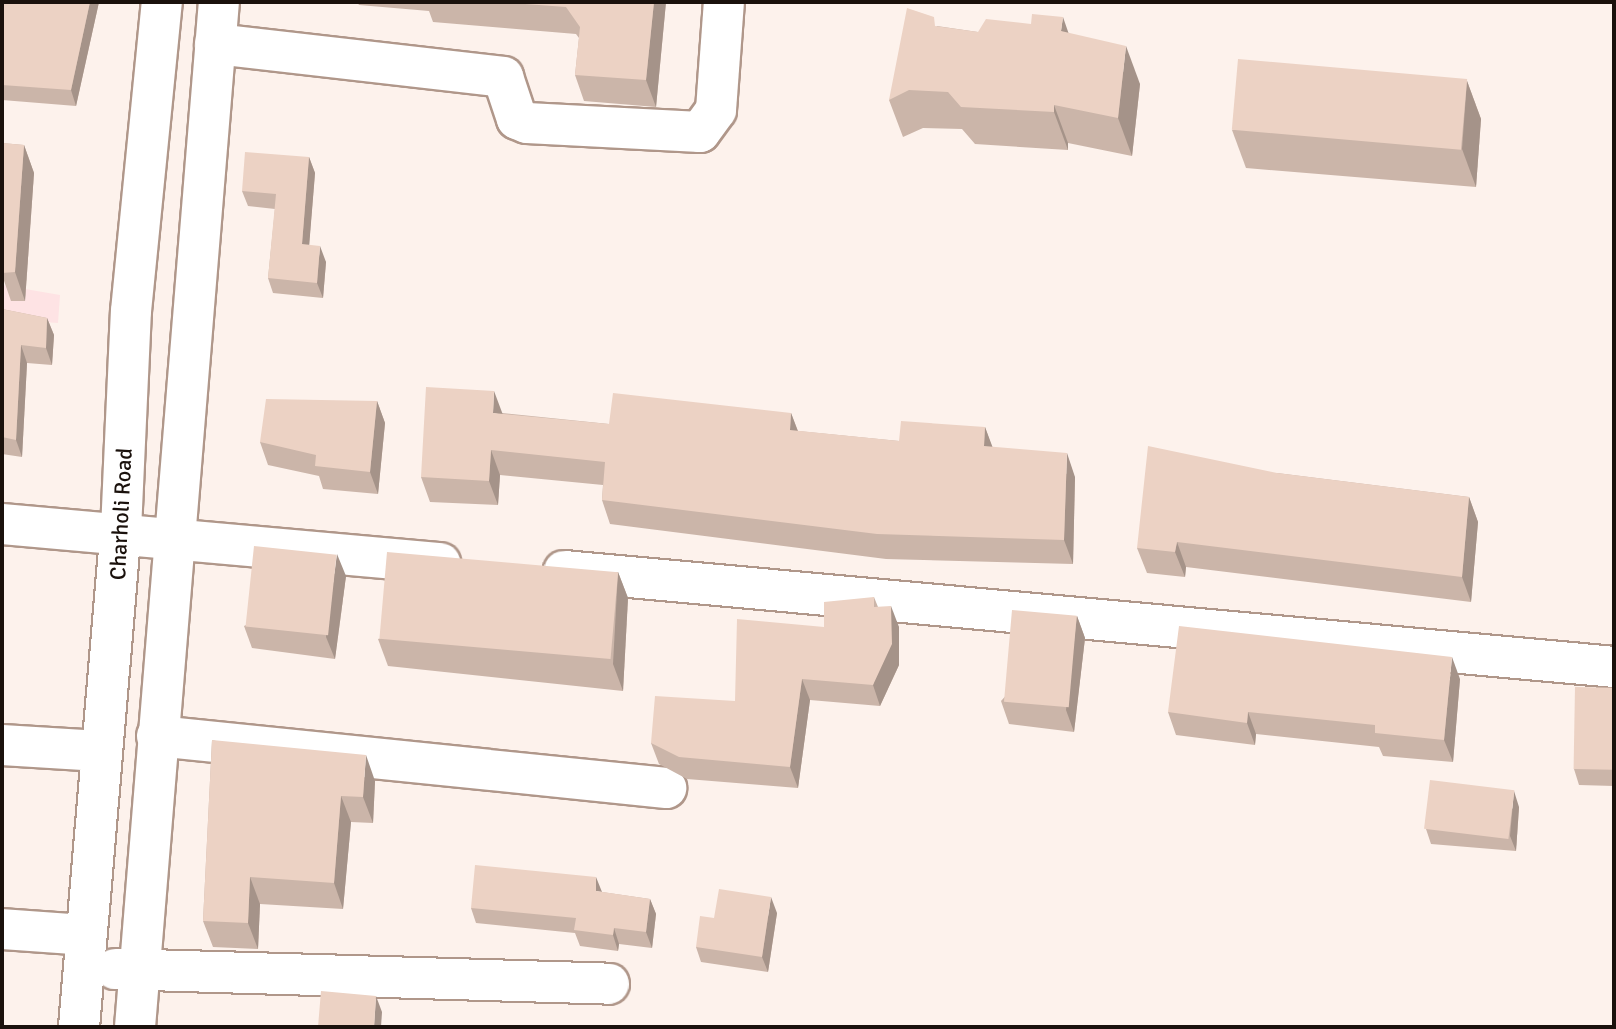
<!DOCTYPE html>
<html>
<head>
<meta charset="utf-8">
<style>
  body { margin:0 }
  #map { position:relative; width:1616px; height:1029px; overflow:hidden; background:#fdf2ec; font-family:Signika,sans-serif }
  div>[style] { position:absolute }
  .medical>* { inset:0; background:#fee3e4 }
  .roads { filter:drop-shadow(2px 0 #b0978a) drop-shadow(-2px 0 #b0978a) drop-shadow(0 2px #b0978a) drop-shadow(0 -2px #b0978a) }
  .minor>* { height:40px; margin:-20px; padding:0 20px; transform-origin:20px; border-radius:20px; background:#fff }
  .wall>* { inset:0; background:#cbb5a9 }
  .shaded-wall>* { inset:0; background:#a59389 }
  .building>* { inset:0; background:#ecd2c4; transform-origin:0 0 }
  span { translate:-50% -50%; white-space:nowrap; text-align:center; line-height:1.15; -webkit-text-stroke:8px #fff; paint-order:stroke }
  .street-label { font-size:22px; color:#1a110c }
  .frame { position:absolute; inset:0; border:4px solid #1a110c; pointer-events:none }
</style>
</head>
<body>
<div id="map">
  <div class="medical">
    <i style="clip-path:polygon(2px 285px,60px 295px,58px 323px,2px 319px)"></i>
  </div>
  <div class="roads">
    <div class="minor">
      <i style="left:215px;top:44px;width:290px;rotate:6.5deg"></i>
      <i style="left:503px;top:77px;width:44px;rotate:71.6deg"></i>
      <i style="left:517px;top:119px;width:11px;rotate:22deg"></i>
      <i style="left:527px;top:123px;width:173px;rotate:3deg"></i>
      <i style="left:700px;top:132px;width:27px;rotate:-54deg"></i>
      <i style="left:716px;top:110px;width:108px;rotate:-85.8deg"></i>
      <i style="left:2px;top:524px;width:440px;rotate:5.1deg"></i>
      <i style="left:564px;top:571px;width:1054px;rotate:5.22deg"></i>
      <i style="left:157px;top:736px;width:512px;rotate:5.83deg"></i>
      <i style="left:2px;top:745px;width:98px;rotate:3.5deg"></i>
      <i style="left:2px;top:929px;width:83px;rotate:4.1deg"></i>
      <i style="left:115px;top:969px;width:494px;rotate:1.7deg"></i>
      <i style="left:79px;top:1027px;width:499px;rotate:-85.2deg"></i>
      <i style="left:121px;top:530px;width:219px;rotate:-87.4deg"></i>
      <i style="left:131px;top:311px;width:311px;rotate:-84.3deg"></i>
      <i style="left:135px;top:1027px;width:1028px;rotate:-85.32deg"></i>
    </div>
  </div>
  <div class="wall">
    <i style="clip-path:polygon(2px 2px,99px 2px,76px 106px,2px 100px)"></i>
    <i style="clip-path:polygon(357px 2px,666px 2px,656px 107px,584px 101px,575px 75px,579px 38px,576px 34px,433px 22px,429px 11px,359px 5px)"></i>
    <i style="clip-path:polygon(937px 26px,978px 32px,1068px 33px,1140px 84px,1132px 156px,1068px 143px,1068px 150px,975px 144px,962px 129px,923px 128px,903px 137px,889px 100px)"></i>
    <i style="clip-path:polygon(1467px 81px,1481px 119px,1476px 187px,1246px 168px,1232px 130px)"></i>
    <i style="clip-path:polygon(2px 143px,24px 145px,34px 173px,25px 301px,11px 301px,2px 275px)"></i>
    <i style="clip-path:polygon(309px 157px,315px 173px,309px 245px,326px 262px,323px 298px,273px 293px,268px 278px,275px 209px,248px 206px,242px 191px)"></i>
    <i style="clip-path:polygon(2px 309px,47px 318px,54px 335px,52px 365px,27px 363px,22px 457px,2px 454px)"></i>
    <i style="clip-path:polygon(377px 401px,385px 423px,378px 494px,323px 489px,319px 476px,268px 465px,260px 442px)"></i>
    <i style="clip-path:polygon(502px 413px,609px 424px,791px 413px,798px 431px,899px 441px,985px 427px,992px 447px,1075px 477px,1073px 564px,886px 559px,610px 524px,602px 500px,603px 485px,500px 475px,498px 505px,430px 502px,421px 477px)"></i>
    <i style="clip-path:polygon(1277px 473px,1469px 497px,1478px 522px,1471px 602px,1186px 567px,1185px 577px,1147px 573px,1137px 548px)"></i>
    <i style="clip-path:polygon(618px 572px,628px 598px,623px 691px,388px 666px,378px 639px)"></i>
    <i style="clip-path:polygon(346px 576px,335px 659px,252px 648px,244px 626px)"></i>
    <i style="clip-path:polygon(874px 597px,878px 607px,899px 627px,899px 665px,880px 706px,810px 700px,798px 788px,687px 779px,659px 764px,651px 743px,735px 701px,824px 627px)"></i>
    <i style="clip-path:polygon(1077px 616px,1085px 638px,1074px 732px,1009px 724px,1001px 701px)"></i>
    <i style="clip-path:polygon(1460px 679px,1453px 762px,1383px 756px,1379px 747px,1256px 734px,1255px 745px,1176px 735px,1168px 712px)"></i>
    <i style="clip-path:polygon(1614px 688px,1614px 786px,1579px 785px,1574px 769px)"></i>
    <i style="clip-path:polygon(212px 740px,375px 781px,373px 823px,351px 822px,343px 909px,260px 904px,258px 949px,213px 947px,203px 921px)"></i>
    <i style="clip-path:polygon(1519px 807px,1516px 851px,1431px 844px,1426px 829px)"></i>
    <i style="clip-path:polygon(602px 892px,650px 899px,656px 914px,652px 948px,619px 944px,618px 951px,580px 946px,575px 933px,476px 923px,471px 908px)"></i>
    <i style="clip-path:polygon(777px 913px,768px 972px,701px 962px,696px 947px)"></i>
  </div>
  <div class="shaded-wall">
    <i style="clip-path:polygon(90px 2px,99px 2px,76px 106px,71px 90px)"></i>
    <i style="clip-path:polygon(654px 2px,666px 2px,656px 107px,646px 80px)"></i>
    <i style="clip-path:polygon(1063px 17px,1076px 55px,1061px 31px)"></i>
    <i style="clip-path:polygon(1126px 46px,1140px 84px,1132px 156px,1118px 118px)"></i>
    <i style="clip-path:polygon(1467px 81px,1481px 119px,1476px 187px,1462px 149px)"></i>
    <i style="clip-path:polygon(1054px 105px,1068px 143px,1068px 150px,1054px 112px)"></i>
    <i style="clip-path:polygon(24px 145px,34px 173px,25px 301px,15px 272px)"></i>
    <i style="clip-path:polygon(309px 157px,315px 173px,308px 260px,302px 244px)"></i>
    <i style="clip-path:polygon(320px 246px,326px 262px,323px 298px,317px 283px)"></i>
    <i style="clip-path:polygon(47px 318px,54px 335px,52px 365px,46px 348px)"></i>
    <i style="clip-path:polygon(21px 345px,27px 363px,22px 457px,16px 440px)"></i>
    <i style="clip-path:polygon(494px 391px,503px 415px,493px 413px)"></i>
    <i style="clip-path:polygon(377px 401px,385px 423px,378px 494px,370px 472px)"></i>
    <i style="clip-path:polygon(791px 413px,800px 437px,790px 430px)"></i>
    <i style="clip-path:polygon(985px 427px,994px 451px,984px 446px)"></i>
    <i style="clip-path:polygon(491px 450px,500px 475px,498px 505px,489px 481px)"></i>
    <i style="clip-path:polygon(1067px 453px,1075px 477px,1073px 564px,1064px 540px)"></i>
    <i style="clip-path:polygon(1469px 497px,1478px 522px,1471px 602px,1462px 577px)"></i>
    <i style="clip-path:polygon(1177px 542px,1186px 567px,1185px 577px,1175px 552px)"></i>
    <i style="clip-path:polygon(337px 554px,346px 576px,335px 659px,326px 637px)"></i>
    <i style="clip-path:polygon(618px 572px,628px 598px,623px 691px,613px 664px)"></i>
    <i style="clip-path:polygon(891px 606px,899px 627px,899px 665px,880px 706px,873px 685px)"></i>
    <i style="clip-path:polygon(1077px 616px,1085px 638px,1074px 732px,1066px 710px)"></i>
    <i style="clip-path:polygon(1452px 657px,1460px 679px,1453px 762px,1444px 740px)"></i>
    <i style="clip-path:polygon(802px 679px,810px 700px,798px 788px,790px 767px)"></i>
    <i style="clip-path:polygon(1248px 712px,1256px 734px,1255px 745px,1247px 723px)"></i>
    <i style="clip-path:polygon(366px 755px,375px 781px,373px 823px,363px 797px)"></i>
    <i style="clip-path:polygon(1514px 791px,1519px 807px,1516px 851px,1510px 836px)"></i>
    <i style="clip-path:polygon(341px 796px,351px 822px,343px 909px,334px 883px)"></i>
    <i style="clip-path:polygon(250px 877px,260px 904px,258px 949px,248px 923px)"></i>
    <i style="clip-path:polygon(596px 877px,602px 892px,596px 891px)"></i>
    <i style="clip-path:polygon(771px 897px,777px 913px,768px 972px,762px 957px)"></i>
    <i style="clip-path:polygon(650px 899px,656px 914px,652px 948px,646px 932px)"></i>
    <i style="clip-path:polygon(614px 928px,619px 944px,618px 951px,613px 935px)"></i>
    <i style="clip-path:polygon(376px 996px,382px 1012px,381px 1027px,374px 1027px)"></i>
  </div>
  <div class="building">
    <i style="clip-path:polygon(2px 2px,90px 2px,71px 90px,2px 85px)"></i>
    <i style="clip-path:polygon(498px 2px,654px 2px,646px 80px,575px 75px,580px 27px,566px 7px)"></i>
    <i style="clip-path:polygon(907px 8px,934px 17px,935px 26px,978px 32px,986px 19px,1031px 24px,1032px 14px,1063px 17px,1061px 31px,1126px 46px,1118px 118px,1054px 105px,1054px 112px,961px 107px,948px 92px,909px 90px,889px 100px)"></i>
    <i style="left:1238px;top:59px;width:230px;height:71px;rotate:5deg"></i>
    <i style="clip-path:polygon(2px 143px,24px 145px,15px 272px,2px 273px)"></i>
    <i style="clip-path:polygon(245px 152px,309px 157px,302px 244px,320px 246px,317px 283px,268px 278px,276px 194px,242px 191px)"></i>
    <i style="clip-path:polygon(2px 309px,47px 318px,46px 348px,21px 345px,16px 440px,2px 437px)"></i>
    <i style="clip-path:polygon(426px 387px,494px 391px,493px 413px,609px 424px,613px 393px,791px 413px,790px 430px,899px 441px,901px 421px,985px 427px,984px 446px,1067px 453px,1064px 540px,877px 534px,602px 500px,605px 462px,491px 450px,489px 481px,421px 477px)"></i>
    <i style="clip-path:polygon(266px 399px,377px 401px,370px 472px,315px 466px,316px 455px,260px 442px)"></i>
    <i style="clip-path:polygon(1148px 446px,1277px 473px,1469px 497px,1462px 577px,1177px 542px,1175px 552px,1137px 548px)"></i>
    <i style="left:254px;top:546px;width:83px;height:81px;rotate:6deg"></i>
    <i style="left:387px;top:552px;width:232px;height:87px;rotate:5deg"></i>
    <i style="clip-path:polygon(874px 597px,874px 607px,891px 606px,892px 644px,873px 685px,802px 679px,790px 767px,679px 757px,651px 743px,655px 696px,735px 701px,737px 619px,824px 627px,824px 602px)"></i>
    <i style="left:1012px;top:610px;width:65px;height:92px;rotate:5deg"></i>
    <i style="clip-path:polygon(1179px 626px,1452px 657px,1444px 740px,1375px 733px,1375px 725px,1248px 712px,1247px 723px,1168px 712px)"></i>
    <i style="left:1575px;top:687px;width:39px;height:82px;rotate:1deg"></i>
    <i style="clip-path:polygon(212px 740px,366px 755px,363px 797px,341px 796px,334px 883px,250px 877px,248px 923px,203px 921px)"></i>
    <i style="left:1430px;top:780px;width:85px;height:49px;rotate:7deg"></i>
    <i style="clip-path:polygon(475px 865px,596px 877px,596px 891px,650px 899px,646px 932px,614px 928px,613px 935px,574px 930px,576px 918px,471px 908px)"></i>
    <i style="clip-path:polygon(719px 889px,771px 897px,762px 957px,696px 947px,700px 916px,714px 918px)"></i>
    <i style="clip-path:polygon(321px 991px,376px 996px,374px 1027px,318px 1027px)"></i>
  </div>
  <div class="street-label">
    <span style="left:121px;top:514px;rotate:-87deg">Charholi Road</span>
  </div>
  <div class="frame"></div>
</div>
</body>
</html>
